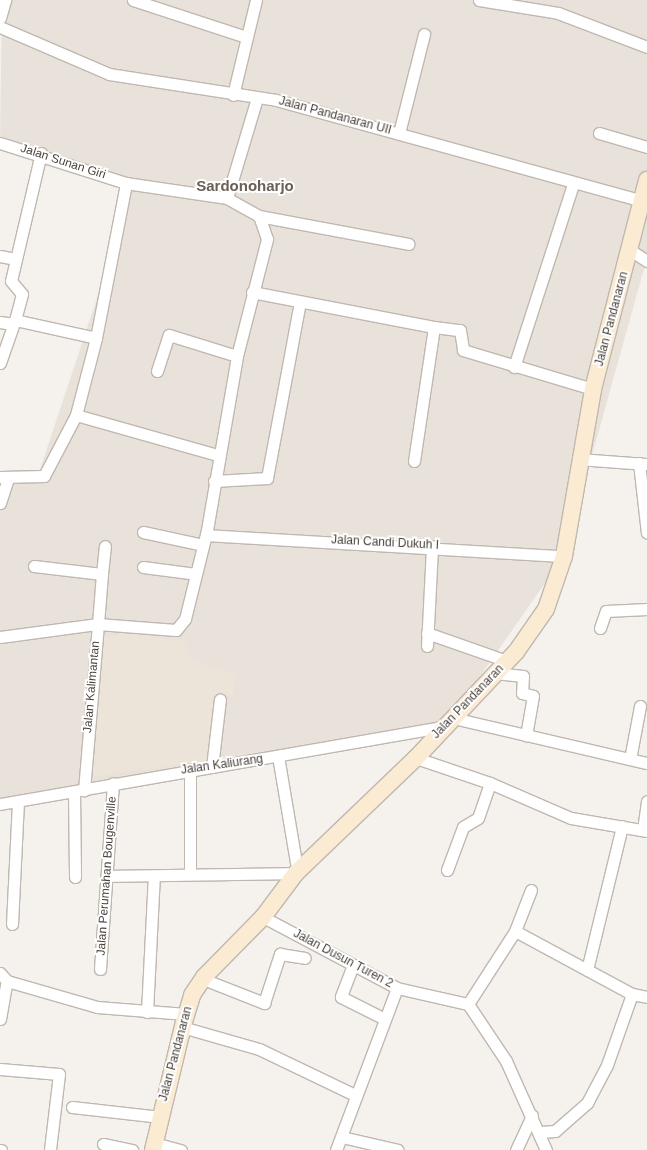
<!DOCTYPE html>
<html>
<head>
<meta charset="utf-8">
<style>
  body { margin:0 }
  #map { position:relative; width:647px; height:1150px; overflow:hidden; background:#f5f1ed; font-family:Arial,sans-serif }
  div>[style] { position:absolute }
  .residential>* { inset:0; background:#e8e2db }
  .education>* { inset:0; background:#ece4d8 }
  .roads { filter:drop-shadow(1px 0 #c0b8b0) drop-shadow(-1px 0 #c0b8b0) drop-shadow(0 1px #c0b8b0) drop-shadow(0 -1px #c0b8b0) }
  .minor>* { height:11px; margin:-5.5px; padding:0 5.5px; transform-origin:5.5px; border-radius:5.5px; background:#fff }
  .secondary>* { height:16px; margin:-8px; padding:0 8px; transform-origin:8px; border-radius:8px; background:#faebd2 }
  span { translate:-50% -50%; white-space:nowrap; text-align:center; line-height:1.15; -webkit-text-stroke:4px #fff; paint-order:stroke }
  .street-label { font-size:12px; color:#49413b }
  .quarter-label { font-size:15px; color:#6b5e53; font-weight:700 }
</style>
</head>
<body>
<div id="map">
  <div class="residential">
    <i style="clip-path:polygon(2px 0,647px 0,647px 258px,564px 556px,445px 726px,0 801px,0 474px,37px 478px,106px 271px,126px 183px,0 143px)"></i>
  </div>
  <div class="education">
    <i style="clip-path:polygon(128px 633px,184px 641px,190px 657px,210px 668px,236px 673px,233px 697px,218px 695px,210px 760px,89px 777px,100px 638px)"></i>
  </div>
  <div class="roads">
    <div class="minor">
      <i style="left:133px;top:0;width:119px;rotate:18.1deg"></i>
      <i style="left:479px;top:0;width:80px;rotate:9.3deg"></i>
      <i style="left:558px;top:13px;width:95px;rotate:20.9deg"></i>
      <i style="left:0;top:18px;width:19px;rotate:-74deg"></i>
      <i style="left:0;top:27px;width:119px;rotate:23.3deg"></i>
      <i style="left:109px;top:74px;width:169px;rotate:8.8deg"></i>
      <i style="left:276px;top:100px;width:380px;rotate:15.4deg"></i>
      <i style="left:233px;top:95px;width:98px;rotate:-76.4deg"></i>
      <i style="left:399px;top:133px;width:102px;rotate:-75.8deg"></i>
      <i style="left:599px;top:133px;width:50px;rotate:16.3deg"></i>
      <i style="left:0;top:143px;width:132px;rotate:17.6deg"></i>
      <i style="left:41px;top:153px;width:131px;rotate:103.2deg"></i>
      <i style="left:11px;top:281px;width:17px;rotate:50deg"></i>
      <i style="left:22px;top:294px;width:27px;rotate:105deg"></i>
      <i style="left:15px;top:320px;width:83px;rotate:12.5deg"></i>
      <i style="left:259px;top:216px;width:152px;rotate:10.6deg"></i>
      <i style="left:630px;top:250px;width:20px;rotate:33deg"></i>
      <i style="left:0;top:256px;width:15px;rotate:11deg"></i>
      <i style="left:252px;top:292px;width:185px;rotate:10.9deg"></i>
      <i style="left:0;top:322px;width:13px;rotate:9deg"></i>
      <i style="left:0;top:363px;width:46px;rotate:-70.8deg"></i>
      <i style="left:514px;top:367px;width:192px;rotate:-72.1deg"></i>
      <i style="left:157px;top:371px;width:38px;rotate:-72deg"></i>
      <i style="left:169px;top:335px;width:71px;rotate:17.2deg"></i>
      <i style="left:76px;top:415px;width:147px;rotate:15.8deg"></i>
      <i style="left:578px;top:459px;width:68px;rotate:4.2deg"></i>
      <i style="left:414px;top:461px;width:135px;rotate:-81.5deg"></i>
      <i style="left:434px;top:327px;width:26px;rotate:7deg"></i>
      <i style="left:460px;top:330px;width:20px;rotate:81deg"></i>
      <i style="left:463px;top:350px;width:136px;rotate:16.7deg"></i>
      <i style="left:639px;top:463px;width:70px;rotate:83.5deg"></i>
      <i style="left:0;top:477px;width:44px;rotate:-1.3deg"></i>
      <i style="left:44px;top:476px;width:69px;rotate:-62.3deg"></i>
      <i style="left:76px;top:415px;width:80px;rotate:-75.4deg"></i>
      <i style="left:96px;top:338px;width:158px;rotate:-79deg"></i>
      <i style="left:126px;top:183px;width:102px;rotate:8.4deg"></i>
      <i style="left:214px;top:481px;width:53px;rotate:-3.2deg"></i>
      <i style="left:267px;top:478px;width:179px;rotate:-79.4deg"></i>
      <i style="left:0;top:503px;width:26px;rotate:-72deg"></i>
      <i style="left:143px;top:532px;width:61px;rotate:12.2deg"></i>
      <i style="left:206px;top:535px;width:359px;rotate:3.4deg"></i>
      <i style="left:34px;top:566px;width:68px;rotate:6.7deg"></i>
      <i style="left:102px;top:574px;width:50px;rotate:94.6deg"></i>
      <i style="left:98px;top:624px;width:78px;rotate:4.4deg"></i>
      <i style="left:176px;top:630px;width:14px;rotate:-51deg"></i>
      <i style="left:185px;top:619px;width:92px;rotate:-76.1deg"></i>
      <i style="left:207px;top:530px;width:177px;rotate:-80.2deg"></i>
      <i style="left:237px;top:356px;width:121px;rotate:-75.6deg"></i>
      <i style="left:267px;top:239px;width:24px;rotate:-109deg"></i>
      <i style="left:259px;top:216px;width:37px;rotate:-151deg"></i>
      <i style="left:227px;top:198px;width:104px;rotate:-73.3deg"></i>
      <i style="left:143px;top:567px;width:53px;rotate:7.5deg"></i>
      <i style="left:102px;top:574px;width:28px;rotate:-84deg"></i>
      <i style="left:600px;top:628px;width:18px;rotate:-71deg"></i>
      <i style="left:606px;top:611px;width:41px;rotate:-2.8deg"></i>
      <i style="left:427px;top:633px;width:85px;rotate:19.3deg"></i>
      <i style="left:0;top:637px;width:99px;rotate:-7.6deg"></i>
      <i style="left:98px;top:624px;width:167px;rotate:94.8deg"></i>
      <i style="left:427px;top:646px;width:100px;rotate:-87.1deg"></i>
      <i style="left:495px;top:673px;width:28px;rotate:6deg"></i>
      <i style="left:523px;top:676px;width:17px;rotate:93deg"></i>
      <i style="left:522px;top:693px;width:11px;rotate:15deg"></i>
      <i style="left:533px;top:696px;width:40px;rotate:100deg"></i>
      <i style="left:453px;top:718px;width:199px;rotate:13.1deg"></i>
      <i style="left:278px;top:756px;width:108px;rotate:80.4deg"></i>
      <i style="left:416px;top:758px;width:78px;rotate:18.7deg"></i>
      <i style="left:490px;top:783px;width:88px;rotate:23.4deg"></i>
      <i style="left:571px;top:818px;width:77px;rotate:9.7deg"></i>
      <i style="left:630px;top:759px;width:54px;rotate:-79.3deg"></i>
      <i style="left:212px;top:767px;width:68px;rotate:-83.3deg"></i>
      <i style="left:190px;top:769px;width:105px;rotate:90deg"></i>
      <i style="left:74px;top:792px;width:85px;rotate:89.3deg"></i>
      <i style="left:0;top:804px;width:452px;rotate:-9.9deg"></i>
      <i style="left:643px;top:830px;width:29px;rotate:-82deg"></i>
      <i style="left:447px;top:870px;width:46px;rotate:-69.6deg"></i>
      <i style="left:463px;top:827px;width:17px;rotate:-31deg"></i>
      <i style="left:478px;top:818px;width:37px;rotate:-71deg"></i>
      <i style="left:108px;top:876px;width:188px;rotate:-0.9deg"></i>
      <i style="left:263px;top:917px;width:152px;rotate:27.9deg"></i>
      <i style="left:397px;top:988px;width:73px;rotate:12.7deg"></i>
      <i style="left:468px;top:1004px;width:69px;rotate:56.3deg"></i>
      <i style="left:506px;top:1061px;width:98px;rotate:65.8deg"></i>
      <i style="left:12px;top:924px;width:122px;rotate:-87.2deg"></i>
      <i style="left:515px;top:931px;width:133px;rotate:28.3deg"></i>
      <i style="left:632px;top:994px;width:15px;rotate:11deg"></i>
      <i style="left:353px;top:965px;width:34px;rotate:111deg"></i>
      <i style="left:341px;top:997px;width:47px;rotate:26.6deg"></i>
      <i style="left:100px;top:969px;width:186px;rotate:-86deg"></i>
      <i style="left:587px;top:970px;width:148px;rotate:-76.3deg"></i>
      <i style="left:0;top:973px;width:11px;rotate:49deg"></i>
      <i style="left:7px;top:981px;width:94px;rotate:16.1deg"></i>
      <i style="left:97px;top:1007px;width:89px;rotate:4.5deg"></i>
      <i style="left:203px;top:979px;width:66px;rotate:21.5deg"></i>
      <i style="left:264px;top:1003px;width:52px;rotate:-71.9deg"></i>
      <i style="left:280px;top:954px;width:25px;rotate:9deg"></i>
      <i style="left:468px;top:1004px;width:87px;rotate:-57.2deg"></i>
      <i style="left:515px;top:931px;width:44px;rotate:-68.7deg"></i>
      <i style="left:147px;top:1012px;width:136px;rotate:-87.1deg"></i>
      <i style="left:0;top:1019px;width:39px;rotate:-80deg"></i>
      <i style="left:182px;top:1027px;width:80px;rotate:15.9deg"></i>
      <i style="left:259px;top:1049px;width:104px;rotate:25.6deg"></i>
      <i style="left:0;top:1069px;width:59px;rotate:4.8deg"></i>
      <i style="left:59px;top:1074px;width:77px;rotate:96.8deg"></i>
      <i style="left:72px;top:1107px;width:89px;rotate:6.5deg"></i>
      <i style="left:541px;top:1132px;width:14px;rotate:-4deg"></i>
      <i style="left:555px;top:1131px;width:43px;rotate:-41.2deg"></i>
      <i style="left:587px;top:1103px;width:43px;rotate:-62.2deg"></i>
      <i style="left:607px;top:1065px;width:75px;rotate:-70.6deg"></i>
      <i style="left:342px;top:1137px;width:57px;rotate:13.1deg"></i>
      <i style="left:154px;top:1143px;width:28px;rotate:15deg"></i>
      <i style="left:103px;top:1144px;width:30px;rotate:12deg"></i>
      <i style="left:0;top:1150px;width:1px"></i>
      <i style="left:336px;top:1150px;width:173px;rotate:-69.4deg"></i>
      <i style="left:516px;top:1150px;width:38px;rotate:-65deg"></i>
    </div>
    <div class="secondary">
      <i style="left:153px;top:1150px;width:132px;rotate:-76.4deg"></i>
      <i style="left:184px;top:1022px;width:28px;rotate:-73deg"></i>
      <i style="left:192px;top:995px;width:22px;rotate:-56deg"></i>
      <i style="left:204px;top:977px;width:84px;rotate:-45.5deg"></i>
      <i style="left:263px;top:917px;width:55px;rotate:-53.1deg"></i>
      <i style="left:296px;top:873px;width:166px;rotate:-43.8deg"></i>
      <i style="left:416px;top:758px;width:146px;rotate:-46.7deg"></i>
      <i style="left:516px;top:652px;width:52px;rotate:-55.1deg"></i>
      <i style="left:546px;top:609px;width:56px;rotate:-71.2deg"></i>
      <i style="left:564px;top:556px;width:169px;rotate:-80.1deg"></i>
      <i style="left:593px;top:389px;width:216px;rotate:-75.5deg"></i>
    </div>
  </div>
  <div class="street-label">
    <span style="left:335px;top:116px;rotate:15deg">Jalan Pandanaran UII</span>
    <span style="left:63px;top:162px;rotate:18deg">Jalan Sunan Giri</span>
    <span style="left:612px;top:319px;rotate:-75deg">Jalan Pandanaran</span>
    <span style="left:385px;top:543px;rotate:3deg">Jalan Candi Dukuh I</span>
    <span style="left:92px;top:687px;rotate:-85deg">Jalan Kalimantan</span>
    <span style="left:468px;top:702px;rotate:-46deg">Jalan Pandanaran</span>
    <span style="left:222px;top:765px;rotate:-8deg">Jalan Kaliurang</span>
    <span style="left:107px;top:876px;rotate:-86deg">Jalan Perumahan Bougenville</span>
    <span style="left:343px;top:959px;rotate:28deg">Jalan Dusun Turen 2</span>
    <span style="left:176px;top:1054px;rotate:-75deg">Jalan Pandanaran</span>
  </div>
  <div class="quarter-label">
    <span style="left:245px;top:186px">Sardonoharjo</span>
  </div>
</div>
</body>
</html>
